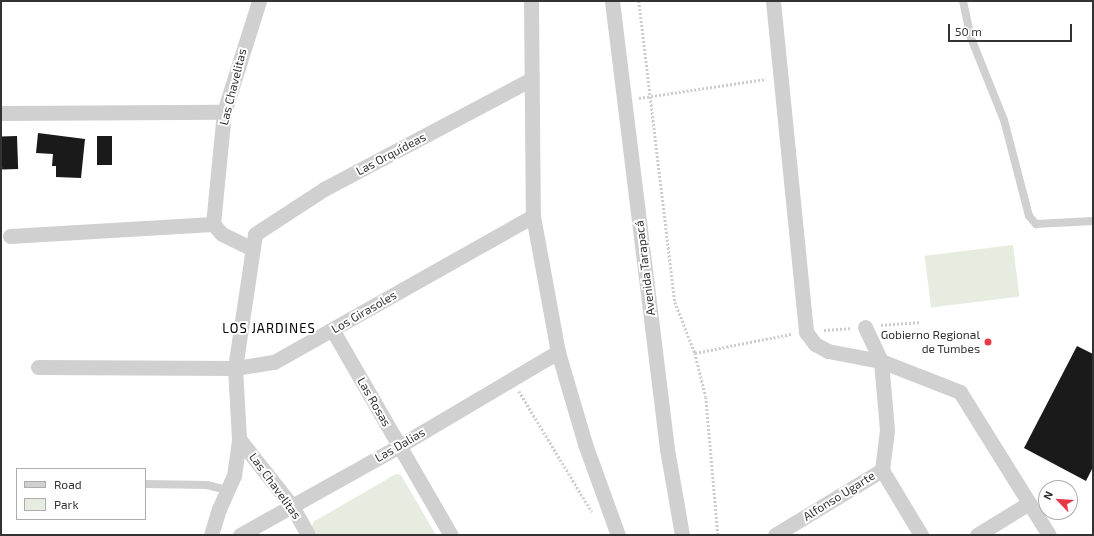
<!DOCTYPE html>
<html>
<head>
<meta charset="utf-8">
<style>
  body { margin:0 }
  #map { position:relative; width:1094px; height:536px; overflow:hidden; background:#fff; font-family:"Exo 2",sans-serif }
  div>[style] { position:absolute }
  .green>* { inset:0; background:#e6ecdf; transform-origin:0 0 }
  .building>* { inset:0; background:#1a1a1a; transform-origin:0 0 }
  .path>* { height:2.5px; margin-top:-1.25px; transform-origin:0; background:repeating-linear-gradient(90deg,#cdcdcd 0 2px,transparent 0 4px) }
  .lane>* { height:8px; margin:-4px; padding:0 4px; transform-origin:4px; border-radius:4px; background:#d0d0d0 }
  .street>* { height:15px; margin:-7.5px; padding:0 7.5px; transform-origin:7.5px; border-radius:7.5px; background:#d0d0d0 }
  .dots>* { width:11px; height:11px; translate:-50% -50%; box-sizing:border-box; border:2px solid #fff; border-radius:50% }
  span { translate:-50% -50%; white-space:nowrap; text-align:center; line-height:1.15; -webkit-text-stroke:4px #fff; paint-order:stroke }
  .street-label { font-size:12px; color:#333 }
  .poi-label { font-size:12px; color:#333 }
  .right { translate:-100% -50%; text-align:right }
  .neighbourhood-label { font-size:13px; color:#000; letter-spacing:1px }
  .frame { position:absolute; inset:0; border:2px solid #333; pointer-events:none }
  .legend { position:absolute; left:16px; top:468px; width:130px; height:52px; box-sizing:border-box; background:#fff; border:1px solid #adadad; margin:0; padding:5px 7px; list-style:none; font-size:12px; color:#333 }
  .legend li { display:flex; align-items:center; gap:8px; height:20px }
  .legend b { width:20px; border:1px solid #adadad }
  .north { position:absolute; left:1038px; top:480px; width:40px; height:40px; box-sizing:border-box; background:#fff; border:1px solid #adadad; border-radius:50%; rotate:295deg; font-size:11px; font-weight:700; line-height:16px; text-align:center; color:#333 }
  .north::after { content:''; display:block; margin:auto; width:14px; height:18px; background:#e63946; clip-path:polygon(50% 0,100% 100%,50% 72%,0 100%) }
  .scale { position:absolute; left:948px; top:24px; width:124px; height:18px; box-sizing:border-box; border:2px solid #333; border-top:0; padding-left:5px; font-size:12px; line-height:14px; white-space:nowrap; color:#333; -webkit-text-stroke:3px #fff; paint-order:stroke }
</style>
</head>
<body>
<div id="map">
  <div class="green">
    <i style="left:1013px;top:245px;width:52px;height:89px;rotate:83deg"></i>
    <i style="clip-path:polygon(396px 474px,401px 475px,436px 535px,317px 535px,312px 527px,313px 522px)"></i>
  </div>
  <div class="building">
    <i style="clip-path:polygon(38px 133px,85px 139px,81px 178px,56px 177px,56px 166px,52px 166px,53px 154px,36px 153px)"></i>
    <i style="left:17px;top:136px;width:33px;height:16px;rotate:88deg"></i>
    <i style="left:97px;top:136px;width:15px;height:29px"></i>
    <i style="clip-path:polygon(1077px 346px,1093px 354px,1093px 467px,1086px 481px,1024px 448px)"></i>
  </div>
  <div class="path">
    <i style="left:639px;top:1px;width:303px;rotate:83.2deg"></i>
    <i style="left:675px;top:302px;width:55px;rotate:68.6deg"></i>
    <i style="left:695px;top:353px;width:45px;rotate:76deg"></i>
    <i style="left:706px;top:397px;width:139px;rotate:85deg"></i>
    <i style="left:639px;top:98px;width:128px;rotate:-8.5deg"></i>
    <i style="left:881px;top:325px;width:40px;rotate:-4.3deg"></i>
    <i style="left:824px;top:330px;width:26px;rotate:-4deg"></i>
    <i style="left:695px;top:353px;width:98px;rotate:-11.2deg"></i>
    <i style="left:519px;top:391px;width:141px;rotate:58.9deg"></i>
  </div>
  <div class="lane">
    <i style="left:963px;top:1px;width:38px;rotate:78deg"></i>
    <i style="left:971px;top:38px;width:88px;rotate:68.1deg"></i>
    <i style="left:1004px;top:120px;width:99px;rotate:75.4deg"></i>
    <i style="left:1029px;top:216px;width:11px;rotate:49deg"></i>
    <i style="left:1036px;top:224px;width:57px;rotate:-3deg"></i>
    <i style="left:145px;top:484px;width:62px;rotate:0.9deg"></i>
    <i style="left:207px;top:485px;width:21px;rotate:14deg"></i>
  </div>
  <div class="street">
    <i style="left:531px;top:1px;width:215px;rotate:89.5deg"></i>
    <i style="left:533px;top:216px;width:138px;rotate:79.6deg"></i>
    <i style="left:558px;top:352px;width:96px;rotate:73.6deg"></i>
    <i style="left:585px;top:444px;width:97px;rotate:70.1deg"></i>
    <i style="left:612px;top:1px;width:451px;rotate:83deg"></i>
    <i style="left:667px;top:449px;width:87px;rotate:80.1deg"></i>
    <i style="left:773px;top:1px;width:333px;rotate:84.3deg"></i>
    <i style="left:806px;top:332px;width:15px;rotate:53deg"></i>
    <i style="left:815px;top:344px;width:15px;rotate:28deg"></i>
    <i style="left:828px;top:351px;width:54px;rotate:10.7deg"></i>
    <i style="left:881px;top:361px;width:85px;rotate:21.4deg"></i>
    <i style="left:960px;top:392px;width:168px;rotate:58.1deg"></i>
    <i style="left:3px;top:113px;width:221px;rotate:-0.3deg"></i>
    <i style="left:213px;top:224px;width:113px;rotate:-84.4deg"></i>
    <i style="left:224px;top:112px;width:116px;rotate:-72.5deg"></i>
    <i style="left:10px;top:236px;width:203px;rotate:-3.4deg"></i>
    <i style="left:213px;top:224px;width:13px;rotate:48deg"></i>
    <i style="left:222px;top:234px;width:34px;rotate:26deg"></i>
    <i style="left:865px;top:327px;width:38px;rotate:65deg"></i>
    <i style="left:881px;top:361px;width:69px;rotate:85deg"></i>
    <i style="left:887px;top:430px;width:40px;rotate:97.1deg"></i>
    <i style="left:333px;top:331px;width:236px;rotate:60deg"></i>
    <i style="left:38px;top:367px;width:197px;rotate:0.3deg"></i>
    <i style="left:235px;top:368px;width:39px;rotate:-9deg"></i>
    <i style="left:274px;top:362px;width:297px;rotate:-29.4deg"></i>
    <i style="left:239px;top:439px;width:85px;rotate:51.7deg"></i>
    <i style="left:292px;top:506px;width:33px;rotate:61deg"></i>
    <i style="left:882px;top:470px;width:76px;rotate:59deg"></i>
    <i style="left:211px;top:535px;width:27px;rotate:-73deg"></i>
    <i style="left:219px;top:509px;width:36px;rotate:-66deg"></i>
    <i style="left:234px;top:476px;width:37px;rotate:-82deg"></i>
    <i style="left:239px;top:439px;width:71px;rotate:-93.2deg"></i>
    <i style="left:235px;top:368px;width:135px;rotate:-81.5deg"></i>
    <i style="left:255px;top:234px;width:82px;rotate:-33.1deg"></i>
    <i style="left:324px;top:189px;width:233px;rotate:-27.9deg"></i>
    <i style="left:240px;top:535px;width:182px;rotate:-29.2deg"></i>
    <i style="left:399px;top:446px;width:185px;rotate:-30.6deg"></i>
    <i style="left:775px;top:535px;width:125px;rotate:-31.3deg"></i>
    <i style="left:977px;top:535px;width:61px;rotate:-31.6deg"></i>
  </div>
  <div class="dots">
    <i style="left:988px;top:342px;background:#e63946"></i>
  </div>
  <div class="street-label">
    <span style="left:233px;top:87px;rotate:-76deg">Las Chavelitas</span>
    <span style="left:391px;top:154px;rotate:-28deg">Las Orquídeas</span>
    <span style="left:645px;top:268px;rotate:-97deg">Avenida Tarapacá</span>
    <span style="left:364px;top:312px;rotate:-30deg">Los Girasoles</span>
    <span style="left:374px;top:402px;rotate:60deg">Las Rosas</span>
    <span style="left:400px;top:445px;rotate:-30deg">Las Dalias</span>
    <span style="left:275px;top:486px;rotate:54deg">Las Chavelitas</span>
    <span style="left:839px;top:496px;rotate:-32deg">Alfonso Ugarte</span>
  </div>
  <div class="poi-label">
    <span class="right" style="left:980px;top:342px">Gobierno Regional<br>de Tumbes</span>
  </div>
  <div class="neighbourhood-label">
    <span style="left:269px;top:328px">LOS JARDINES</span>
  </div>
  <div class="frame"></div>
  <ul class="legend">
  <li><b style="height:5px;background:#d0d0d0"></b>Road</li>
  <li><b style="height:11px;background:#e6ecdf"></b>Park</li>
  </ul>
  <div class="north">N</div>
  <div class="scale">50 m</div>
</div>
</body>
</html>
